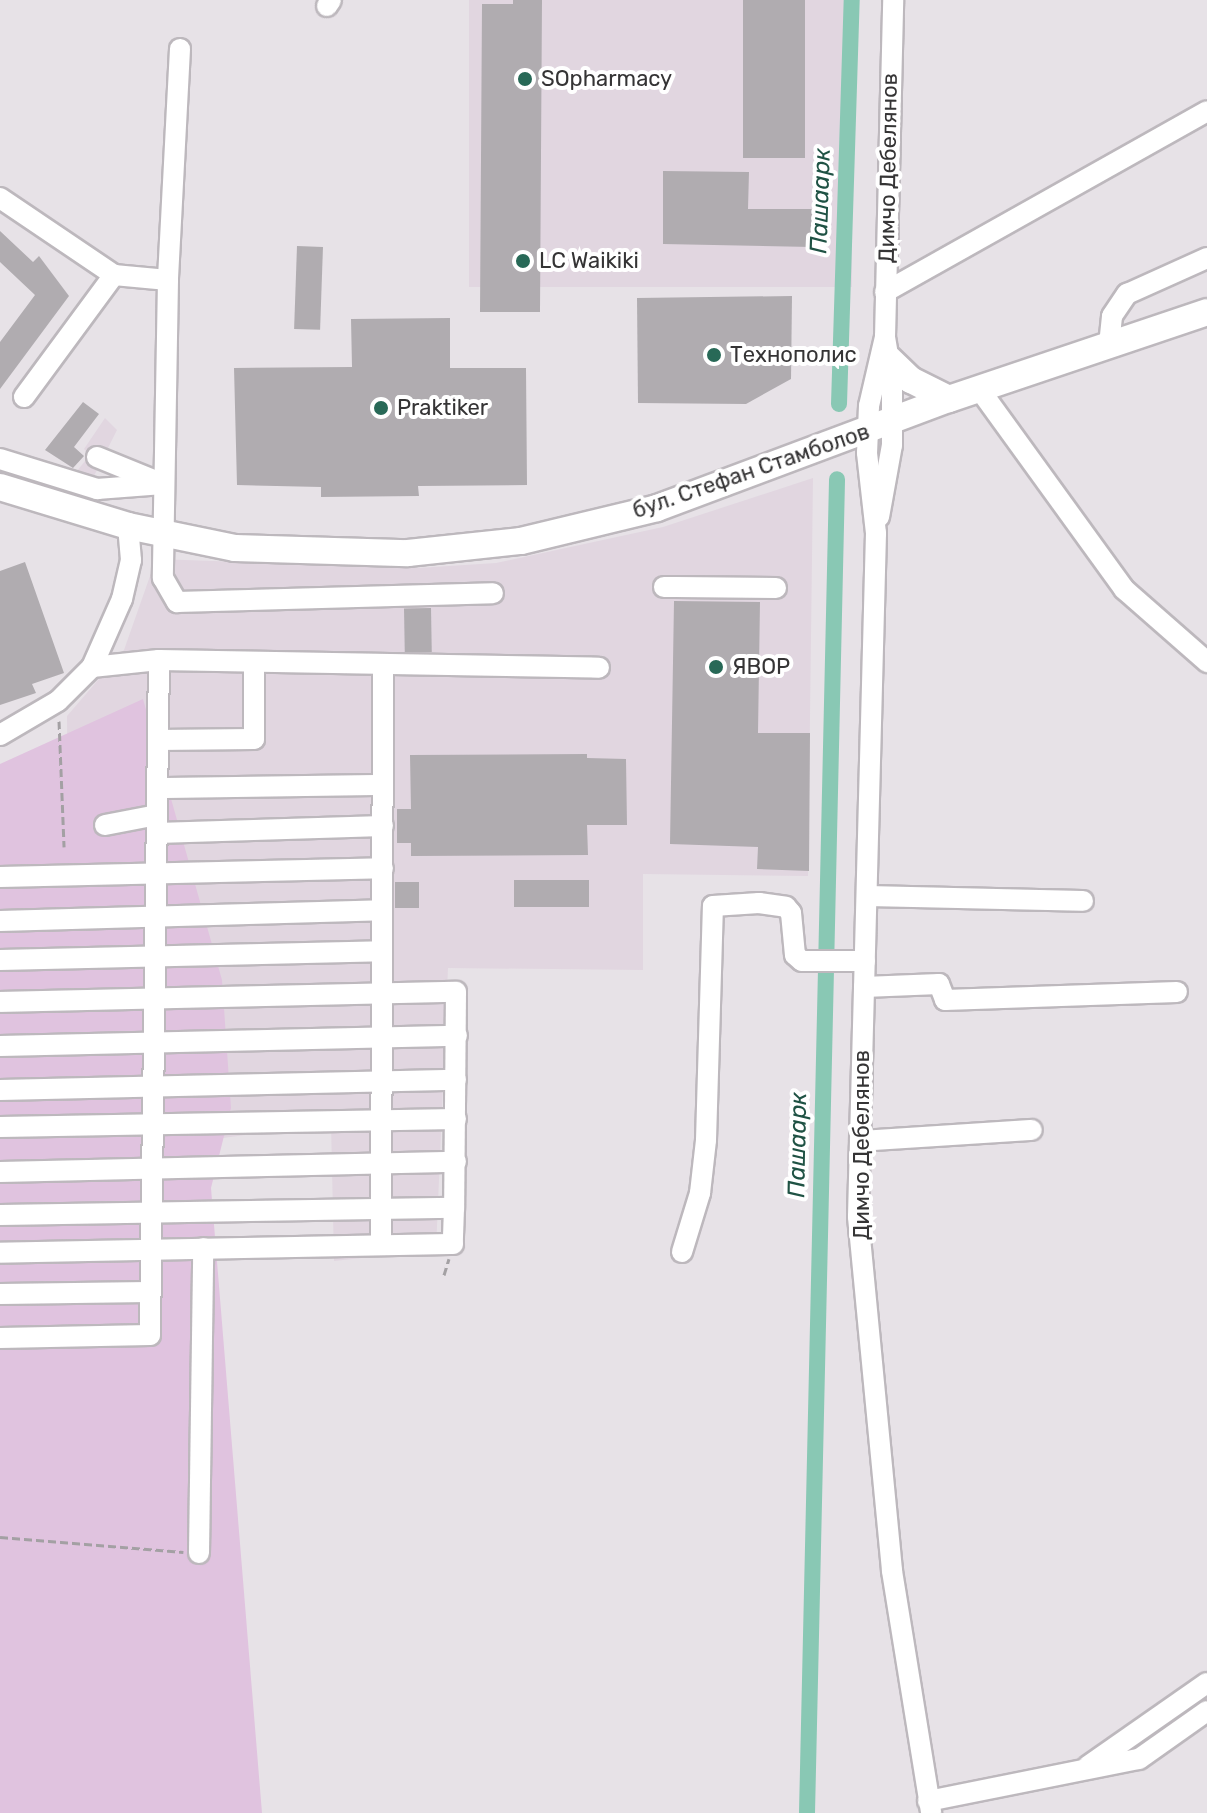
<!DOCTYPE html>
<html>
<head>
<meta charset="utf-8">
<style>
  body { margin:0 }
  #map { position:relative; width:1207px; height:1813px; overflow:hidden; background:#e7e2e7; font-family:Rubik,sans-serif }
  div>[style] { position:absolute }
  .built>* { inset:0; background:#e1d6e0; transform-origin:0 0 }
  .green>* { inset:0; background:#e0c3df }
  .canal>* { height:16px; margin:-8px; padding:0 8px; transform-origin:8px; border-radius:8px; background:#89c8b4 }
  .building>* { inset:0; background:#b0acb0; transform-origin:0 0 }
  .path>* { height:3px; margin-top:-1.5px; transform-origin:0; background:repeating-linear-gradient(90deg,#a3a0a3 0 8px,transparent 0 12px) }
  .roads { filter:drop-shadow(2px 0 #bdb8bd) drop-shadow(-2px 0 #bdb8bd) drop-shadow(0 2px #bdb8bd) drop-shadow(0 -2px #bdb8bd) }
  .minor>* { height:20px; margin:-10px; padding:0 10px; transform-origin:10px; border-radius:10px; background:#fff }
  .major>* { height:26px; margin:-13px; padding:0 13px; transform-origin:13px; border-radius:13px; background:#fff }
  .dots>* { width:22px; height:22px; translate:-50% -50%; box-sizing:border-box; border:4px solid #fff; border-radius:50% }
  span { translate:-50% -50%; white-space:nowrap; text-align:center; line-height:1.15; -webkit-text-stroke:8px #fff; paint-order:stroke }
  .poi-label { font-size:22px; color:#353435 }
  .left { translate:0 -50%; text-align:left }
  .street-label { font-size:22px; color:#353435 }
  .water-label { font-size:24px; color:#1f5244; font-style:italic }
</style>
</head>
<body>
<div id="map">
  <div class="built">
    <i style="left:469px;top:0;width:383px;height:287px"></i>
    <i style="clip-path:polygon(105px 418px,117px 430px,90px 484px,72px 477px,90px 455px,84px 449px)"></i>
    <i style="clip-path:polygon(813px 478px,808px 876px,643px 874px,643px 970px,448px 968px,436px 1250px,334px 1261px,331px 1123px,201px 1141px,68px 834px,67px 716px,124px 650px,156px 559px,418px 568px,496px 563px,663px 527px)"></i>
  </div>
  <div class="green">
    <i style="clip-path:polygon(143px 699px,222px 980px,231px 1108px,211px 1188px,262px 1813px,0 1813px,0 764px)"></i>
  </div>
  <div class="canal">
    <i style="left:839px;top:404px;width:404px;rotate:-88.2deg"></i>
    <i style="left:807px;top:1813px;width:1334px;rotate:-88.71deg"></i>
  </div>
  <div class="building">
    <i style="clip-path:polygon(513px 0,542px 0,540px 312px,480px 312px,482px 4px,513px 4px)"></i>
    <i style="left:743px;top:0;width:62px;height:158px"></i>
    <i style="clip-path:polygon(663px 171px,749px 172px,748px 209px,814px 209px,812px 247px,663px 244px)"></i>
    <i style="clip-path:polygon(0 231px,33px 262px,39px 256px,69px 296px,0 389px,0 342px,35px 295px,0 262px)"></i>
    <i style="left:297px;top:246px;width:26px;height:83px;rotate:2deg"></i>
    <i style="clip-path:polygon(792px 296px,791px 379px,746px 404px,638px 403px,637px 298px)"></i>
    <i style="clip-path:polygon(450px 318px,450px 368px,526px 368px,527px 485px,418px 486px,419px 496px,321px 497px,321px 487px,237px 485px,234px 368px,352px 367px,351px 319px)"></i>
    <i style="clip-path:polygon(83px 402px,99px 414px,74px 447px,84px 456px,73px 468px,45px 450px)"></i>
    <i style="clip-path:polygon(25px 562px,64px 673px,32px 684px,36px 693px,0 705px,0 571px)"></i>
    <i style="clip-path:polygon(674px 601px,760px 602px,758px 733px,810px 733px,809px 871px,757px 869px,758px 847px,670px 844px)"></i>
    <i style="left:431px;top:608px;width:44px;height:27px;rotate:89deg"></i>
    <i style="clip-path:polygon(587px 754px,587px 758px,626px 759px,627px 825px,587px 825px,588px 855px,411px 856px,411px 843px,397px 843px,397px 809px,411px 809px,410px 755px)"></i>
    <i style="left:514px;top:880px;width:75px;height:27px"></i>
    <i style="left:395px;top:882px;width:24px;height:26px"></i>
  </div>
  <div class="path">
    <i style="left:59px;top:721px;width:126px;rotate:87.7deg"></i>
    <i style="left:444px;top:1275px;width:17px;rotate:-73deg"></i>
    <i style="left:0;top:1537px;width:184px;rotate:4.7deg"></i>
  </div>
  <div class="roads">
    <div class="minor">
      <i style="left:327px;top:6px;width:7px;rotate:-56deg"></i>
      <i style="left:180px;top:49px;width:231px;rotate:93deg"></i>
      <i style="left:168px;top:280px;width:298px;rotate:91deg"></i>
      <i style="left:163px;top:578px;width:28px;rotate:60deg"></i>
      <i style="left:177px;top:602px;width:316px;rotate:-1.6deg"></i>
      <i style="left:0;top:198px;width:138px;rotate:34deg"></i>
      <i style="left:885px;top:292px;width:369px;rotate:-29.3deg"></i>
      <i style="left:885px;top:337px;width:71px;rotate:103.1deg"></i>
      <i style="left:869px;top:406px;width:47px;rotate:92.4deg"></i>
      <i style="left:867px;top:453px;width:81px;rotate:83.6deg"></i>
      <i style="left:876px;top:533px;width:684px;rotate:91.51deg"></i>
      <i style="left:858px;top:1217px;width:356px;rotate:84.5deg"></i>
      <i style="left:892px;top:1571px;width:245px;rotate:80.8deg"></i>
      <i style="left:1109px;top:345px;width:29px;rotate:-84deg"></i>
      <i style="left:1112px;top:316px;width:27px;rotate:-56deg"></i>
      <i style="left:1127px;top:294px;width:88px;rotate:-24.2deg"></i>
      <i style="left:980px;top:390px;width:246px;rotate:54.1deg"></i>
      <i style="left:1124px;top:589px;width:111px;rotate:41.3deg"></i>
      <i style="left:24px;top:397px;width:152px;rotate:-53.6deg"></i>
      <i style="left:114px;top:275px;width:54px;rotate:5.3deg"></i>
      <i style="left:97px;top:457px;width:71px;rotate:22.2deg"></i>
      <i style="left:0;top:459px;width:102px;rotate:17.2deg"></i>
      <i style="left:97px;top:489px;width:66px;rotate:-4.3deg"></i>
      <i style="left:879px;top:517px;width:73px;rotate:-79.8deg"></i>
      <i style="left:892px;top:445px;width:66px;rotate:-90deg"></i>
      <i style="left:892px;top:379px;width:43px;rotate:-99.5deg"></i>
      <i style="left:885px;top:337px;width:337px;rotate:-88.6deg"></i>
      <i style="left:664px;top:587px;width:112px;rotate:0.5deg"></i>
      <i style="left:92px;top:667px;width:67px;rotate:-6deg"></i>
      <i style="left:159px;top:660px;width:440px;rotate:1deg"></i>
      <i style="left:0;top:735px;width:67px;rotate:-30.4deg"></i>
      <i style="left:58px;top:701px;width:48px;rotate:-45deg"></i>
      <i style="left:92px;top:667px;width:74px;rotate:-66.2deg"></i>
      <i style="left:122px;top:599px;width:40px;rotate:-77deg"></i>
      <i style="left:131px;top:560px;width:34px;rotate:-95deg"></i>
      <i style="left:158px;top:740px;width:96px;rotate:-0.6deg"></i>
      <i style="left:254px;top:739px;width:77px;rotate:-90deg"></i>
      <i style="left:158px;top:788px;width:225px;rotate:-0.8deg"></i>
      <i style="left:105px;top:825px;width:53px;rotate:-10.9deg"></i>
      <i style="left:157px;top:833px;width:226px;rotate:-1.8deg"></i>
      <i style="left:0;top:877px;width:383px;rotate:-1.3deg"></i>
      <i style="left:867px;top:896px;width:216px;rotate:1.3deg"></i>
      <i style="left:0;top:921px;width:382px;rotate:-1.6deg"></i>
      <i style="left:0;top:960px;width:382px;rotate:-1.3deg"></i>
      <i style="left:864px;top:987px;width:75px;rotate:-2.3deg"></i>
      <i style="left:939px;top:984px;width:17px;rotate:69deg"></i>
      <i style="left:945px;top:1000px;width:232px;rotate:-2deg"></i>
      <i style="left:0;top:1002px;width:456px;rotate:-1.3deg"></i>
      <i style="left:456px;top:992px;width:216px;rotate:90.5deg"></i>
      <i style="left:0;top:1046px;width:457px;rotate:-1.3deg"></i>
      <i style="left:0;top:1090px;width:456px;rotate:-1.3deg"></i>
      <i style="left:0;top:1127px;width:456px;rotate:-1deg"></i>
      <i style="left:860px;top:1141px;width:172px;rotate:-3.7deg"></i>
      <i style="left:0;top:1172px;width:456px;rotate:-1.3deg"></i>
      <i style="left:0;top:1215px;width:454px;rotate:-0.9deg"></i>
      <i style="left:454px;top:1208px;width:36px;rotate:92deg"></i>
      <i style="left:453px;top:1244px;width:453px;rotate:178.9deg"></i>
      <i style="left:381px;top:1244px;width:579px;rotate:-89.8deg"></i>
      <i style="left:682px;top:1252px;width:62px;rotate:-73deg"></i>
      <i style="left:700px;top:1193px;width:53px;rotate:-83.5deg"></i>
      <i style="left:706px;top:1140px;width:234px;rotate:-88.3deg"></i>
      <i style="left:713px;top:906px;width:46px;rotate:-3.7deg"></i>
      <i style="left:759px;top:903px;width:27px;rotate:8deg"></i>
      <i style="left:786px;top:907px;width:8px;rotate:50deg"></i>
      <i style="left:791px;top:913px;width:42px;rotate:84.6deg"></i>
      <i style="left:795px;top:955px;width:9px;rotate:41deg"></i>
      <i style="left:802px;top:961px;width:63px"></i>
      <i style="left:0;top:1294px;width:149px;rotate:-0.8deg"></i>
      <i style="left:0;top:1338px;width:150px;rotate:-1.1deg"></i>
      <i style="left:150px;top:1335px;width:675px;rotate:-89.24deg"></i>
      <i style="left:199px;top:1553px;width:305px;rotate:-89.2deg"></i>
      <i style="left:1088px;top:1766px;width:145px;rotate:-34.9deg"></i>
      <i style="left:928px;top:1801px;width:215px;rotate:-11.3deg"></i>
      <i style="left:1139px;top:1759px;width:83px;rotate:-35.2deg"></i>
    </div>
    <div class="major">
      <i style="left:889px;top:359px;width:30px;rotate:44deg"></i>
      <i style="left:911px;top:380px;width:42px;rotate:26.6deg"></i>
      <i style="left:0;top:487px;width:134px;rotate:16.9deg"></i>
      <i style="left:128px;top:526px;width:109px;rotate:11.6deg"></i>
      <i style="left:235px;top:548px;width:173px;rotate:1.7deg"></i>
      <i style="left:408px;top:553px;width:114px;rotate:-6.1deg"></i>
      <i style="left:521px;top:541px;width:140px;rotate:-13.6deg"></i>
      <i style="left:657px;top:508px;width:312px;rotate:-20.5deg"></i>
      <i style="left:949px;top:399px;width:272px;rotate:-18.6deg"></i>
    </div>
  </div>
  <div class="dots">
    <i style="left:525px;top:79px;background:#286957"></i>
    <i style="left:523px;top:261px;background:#286957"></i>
    <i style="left:714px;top:355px;background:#286957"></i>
    <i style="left:381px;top:408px;background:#286957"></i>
    <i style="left:716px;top:667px;background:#286957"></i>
  </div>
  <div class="poi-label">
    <span class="left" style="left:541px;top:79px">SOpharmacy</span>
    <span class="left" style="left:539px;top:261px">LC Waikiki</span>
    <span class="left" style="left:730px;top:355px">Технополис</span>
    <span class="left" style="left:397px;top:408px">Praktiker</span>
    <span class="left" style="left:732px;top:667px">ЯВОР</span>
  </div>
  <div class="street-label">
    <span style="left:888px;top:168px;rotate:-89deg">Димчо Дебелянов</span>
    <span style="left:751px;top:471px;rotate:-19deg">бул. Стефан Стамболов</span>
    <span style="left:862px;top:1145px;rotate:-90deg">Димчо Дебелянов</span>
  </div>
  <div class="water-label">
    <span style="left:821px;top:201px;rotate:-88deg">Пашаарк</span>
    <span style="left:798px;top:1145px;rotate:-89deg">Пашаарк</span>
  </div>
</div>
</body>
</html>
